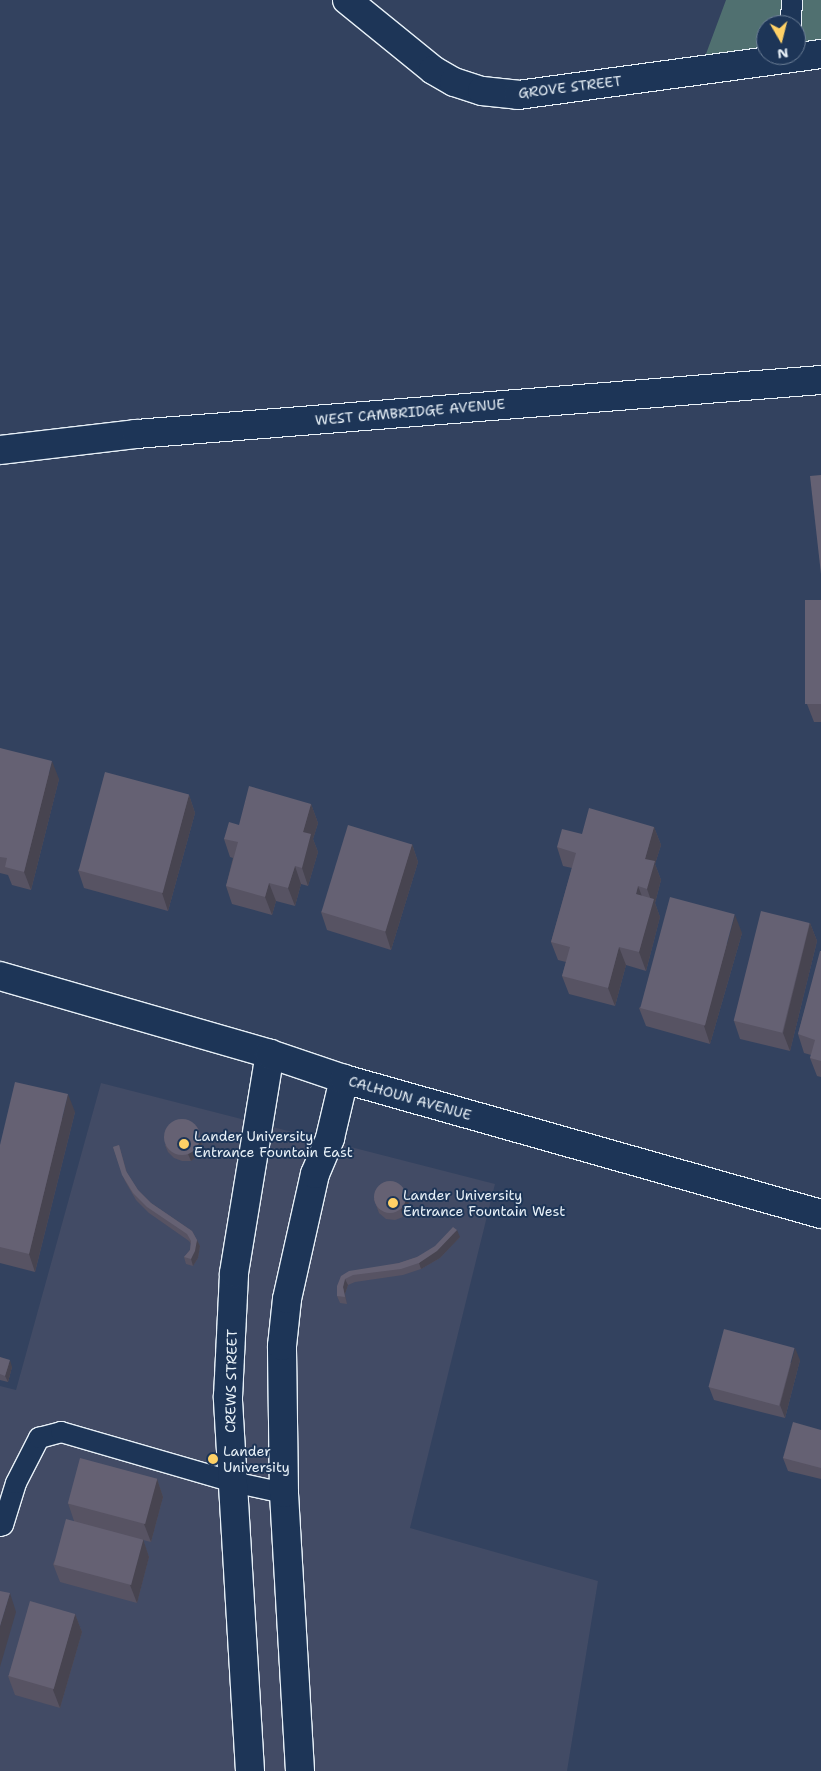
<!DOCTYPE html>
<html>
<head>
<meta charset="utf-8">
<style>
  body { margin:0 }
  #map { position:relative; width:821px; height:1771px; overflow:hidden; background:#33425f; font-family:"Shantell Sans",sans-serif }
  div>[style] { position:absolute }
  .built>* { inset:0; background:#424b65 }
  .green>* { inset:0; background:#507070 }
  .roads { filter:drop-shadow(1px 0 #e8f1f8) drop-shadow(-1px 0 #e8f1f8) drop-shadow(0 1px #e8f1f8) drop-shadow(0 -1px #e8f1f8) }
  .lane>* { height:20px; margin:-10px; padding:0 10px; transform-origin:10px; border-radius:10px; background:#1d3557 }
  .street>* { height:28px; margin:-14px; padding:0 14px; transform-origin:14px; border-radius:14px; background:#1d3557 }
  .secondary>* { height:28px; margin:-14px; padding:0 14px; transform-origin:14px; border-radius:14px; background:#1d3557 }
  .primary>* { height:28px; margin:-14px; padding:0 14px; transform-origin:14px; border-radius:14px; background:#1d3557 }
  .wall>* { inset:0; background:#575363 }
  .shaded-wall>* { inset:0; background:#474450 }
  .building>* { inset:0; background:#656173; transform-origin:0 0 }
  .round { border-radius:50% }
  .dots>* { width:14px; height:14px; translate:-50% -50%; box-sizing:border-box; border:2px solid #1d3557; border-radius:50% }
  span { translate:-50% -50%; white-space:nowrap; text-align:center; line-height:1.15; -webkit-text-stroke:4px #1d3557; paint-order:stroke }
  .street-label { font-size:14px; color:#e8f1f8 }
  .poi-label { font-size:14px; color:#e8f1f8 }
  .left { translate:0 -50%; text-align:left }
  .north { position:absolute; left:756px; top:15px; width:50px; height:50px; box-sizing:border-box; background:#1d3557; border:1px solid #6e8097; border-radius:50%; rotate:172deg; font-size:14px; font-weight:700; line-height:20px; text-align:center; color:#e8f1f8 }
  .north::after { content:''; display:block; margin:auto; width:18px; height:22px; background:#ffd166; clip-path:polygon(50% 0,100% 100%,50% 72%,0 100%) }
</style>
</head>
<body>
<div id="map">
  <div class="built">
    <i style="clip-path:polygon(101px 1083px,495px 1184px,410px 1528px,598px 1581px,567px 1771px,0 1771px,0 1386px,16px 1390px)"></i>
  </div>
  <div class="green">
    <i style="clip-path:polygon(evenodd,726px 0,821px 0,821px 54px,700px 70px,726px 0,766px 25px,796px 25px,796px 55px,766px 55px,766px 25px)"></i>
  </div>
  <div class="roads">
    <div class="lane">
      <i style="left:791px;top:25px;width:25px;rotate:-88deg"></i>
      <i style="left:0;top:1526px;width:3px;rotate:-18deg"></i>
      <i style="left:3px;top:1525px;width:44px;rotate:-72.8deg"></i>
      <i style="left:16px;top:1483px;width:51px;rotate:-62.9deg"></i>
      <i style="left:39px;top:1438px;width:23px;rotate:-15deg"></i>
      <i style="left:61px;top:1432px;width:179px;rotate:16.2deg"></i>
      <i style="left:233px;top:1482px;width:52px;rotate:12.2deg"></i>
    </div>
    <div class="street">
      <i style="left:347px;top:0;width:111px;rotate:39.1deg"></i>
      <i style="left:433px;top:70px;width:24px;rotate:30deg"></i>
      <i style="left:454px;top:82px;width:29px;rotate:18deg"></i>
      <i style="left:482px;top:91px;width:36px;rotate:6deg"></i>
      <i style="left:518px;top:95px;width:306px;rotate:-7.7deg"></i>
      <i style="left:250px;top:1771px;width:375px;rotate:-93.4deg"></i>
      <i style="left:228px;top:1397px;width:124px;rotate:-87.2deg"></i>
      <i style="left:234px;top:1273px;width:222px;rotate:-80.7deg"></i>
      <i style="left:300px;top:1771px;width:278px;rotate:-93.3deg"></i>
      <i style="left:284px;top:1493px;width:147px;rotate:-90.8deg"></i>
      <i style="left:282px;top:1346px;width:47px;rotate:-83.9deg"></i>
      <i style="left:287px;top:1299px;width:128px;rotate:-77.4deg"></i>
      <i style="left:315px;top:1174px;width:39px;rotate:-67deg"></i>
      <i style="left:330px;top:1138px;width:61px;rotate:-76.7deg"></i>
    </div>
    <div class="secondary">
      <i style="left:0;top:450px;width:137px;rotate:-6.7deg"></i>
      <i style="left:136px;top:434px;width:687px;rotate:-4.51deg"></i>
    </div>
    <div class="primary">
      <i style="left:0;top:976px;width:281px;rotate:16.1deg"></i>
      <i style="left:270px;top:1054px;width:78px;rotate:18.7deg"></i>
      <i style="left:344px;top:1079px;width:496px;rotate:15.8deg"></i>
    </div>
  </div>
  <div class="wall">
    <i style="clip-path:polygon(821px 600px,821px 722px,814px 722px,807px 704px)"></i>
    <i style="clip-path:polygon(0 748px,59px 779px,31px 890px,12px 885px,8px 875px,0 873px)"></i>
    <i style="clip-path:polygon(189px 795px,195px 813px,168px 911px,84px 888px,78px 870px)"></i>
    <i style="clip-path:polygon(311px 804px,318px 823px,313px 839px,318px 852px,308px 886px,301px 884px,295px 906px,276px 901px,272px 915px,232px 904px,226px 886px,233px 858px,230px 857px,224px 839px,239px 825px)"></i>
    <i style="clip-path:polygon(654px 827px,661px 845px,655px 864px,661px 880px,655px 903px,660px 917px,646px 971px,626px 965px,615px 1006px,569px 994px,562px 976px,566px 962px,558px 960px,551px 942px,572px 868px,563px 866px,557px 847px,582px 834px)"></i>
    <i style="clip-path:polygon(412px 844px,418px 862px,391px 950px,327px 930px,321px 912px)"></i>
    <i style="clip-path:polygon(810px 923px,817px 941px,790px 1051px,740px 1039px,734px 1021px)"></i>
    <i style="clip-path:polygon(742px 933px,710px 1044px,646px 1026px,639px 1008px)"></i>
    <i style="clip-path:polygon(821px 951px,821px 1077px,817px 1076px,810px 1058px,811px 1055px,804px 1053px,798px 1034px)"></i>
    <i style="clip-path:polygon(75px 1112px,35px 1272px,0 1263px,0 1145px)"></i>
    <i style="clip-path:polygon(200px 1136px,202px 1146px,198px 1155px,191px 1161px,182px 1161px,174px 1158px,168px 1152px,165px 1145px)"></i>
    <i style="clip-path:polygon(119px 1145px,127px 1173px,138px 1190px,151px 1203px,192px 1231px,200px 1246px,198px 1258px,193px 1266px,186px 1264px,184px 1257px,190px 1250px,191px 1244px,189px 1241px,149px 1213px,136px 1200px,125px 1181px,113px 1147px)"></i>
    <i style="clip-path:polygon(407px 1194px,409px 1200px,408px 1209px,403px 1217px,395px 1220px,386px 1219px,379px 1213px,374px 1199px)"></i>
    <i style="clip-path:polygon(460px 1237px,440px 1258px,421px 1269px,403px 1275px,355px 1282px,348px 1285px,345px 1294px,347px 1304px,340px 1303px,337px 1296px,341px 1276px,399px 1263px,417px 1257px)"></i>
    <i style="clip-path:polygon(0 1357px,12px 1367px,8px 1382px,0 1380px)"></i>
    <i style="clip-path:polygon(800px 1360px,785px 1418px,714px 1400px,709px 1387px)"></i>
    <i style="clip-path:polygon(821px 1430px,821px 1479px,788px 1471px,783px 1458px)"></i>
    <i style="clip-path:polygon(157px 1479px,163px 1497px,151px 1542px,143px 1540px,149px 1557px,137px 1603px,60px 1582px,53px 1564px,74px 1521px,68px 1503px)"></i>
    <i style="clip-path:polygon(75px 1614px,82px 1632px,60px 1708px,15px 1695px,8px 1676px)"></i>
  </div>
  <div class="shaded-wall">
    <i style="clip-path:polygon(52px 761px,59px 779px,31px 890px,24px 872px)"></i>
    <i style="clip-path:polygon(189px 795px,195px 813px,168px 911px,162px 893px)"></i>
    <i style="clip-path:polygon(311px 804px,318px 823px,313px 839px,318px 852px,308px 886px,302px 868px,303px 832px)"></i>
    <i style="clip-path:polygon(654px 827px,661px 845px,655px 864px,661px 880px,655px 903px,660px 917px,646px 971px,639px 952px,652px 903px,647px 889px,645px 859px)"></i>
    <i style="clip-path:polygon(412px 844px,418px 862px,391px 950px,385px 931px)"></i>
    <i style="clip-path:polygon(295px 866px,301px 884px,295px 906px,288px 888px)"></i>
    <i style="clip-path:polygon(269px 883px,276px 901px,272px 915px,265px 897px)"></i>
    <i style="clip-path:polygon(638px 886px,645px 904px,636px 894px)"></i>
    <i style="clip-path:polygon(735px 915px,742px 933px,710px 1044px,704px 1026px)"></i>
    <i style="clip-path:polygon(810px 923px,817px 941px,790px 1051px,783px 1033px)"></i>
    <i style="clip-path:polygon(619px 947px,626px 965px,615px 1006px,608px 988px)"></i>
    <i style="clip-path:polygon(68px 1094px,75px 1112px,35px 1272px,29px 1254px)"></i>
    <i style="clip-path:polygon(198px 1130px,200px 1136px,202px 1146px,198px 1155px,191px 1161px,188px 1154px)"></i>
    <i style="clip-path:polygon(407px 1194px,409px 1200px,408px 1209px,403px 1217px,401px 1210px)"></i>
    <i style="clip-path:polygon(457px 1230px,460px 1237px,440px 1258px,421px 1269px,419px 1263px)"></i>
    <i style="clip-path:polygon(197px 1240px,200px 1246px,198px 1258px,193px 1266px,191px 1259px)"></i>
    <i style="clip-path:polygon(345px 1279px,348px 1285px,345px 1294px,347px 1304px,343px 1287px)"></i>
    <i style="clip-path:polygon(795px 1348px,800px 1360px,785px 1418px,780px 1405px)"></i>
    <i style="clip-path:polygon(10px 1360px,12px 1367px,8px 1382px,5px 1376px)"></i>
    <i style="clip-path:polygon(157px 1479px,163px 1497px,151px 1542px,144px 1524px)"></i>
    <i style="clip-path:polygon(143px 1539px,149px 1557px,137px 1603px,130px 1585px)"></i>
    <i style="clip-path:polygon(10px 1593px,16px 1612px,0 1667px,0 1626px)"></i>
    <i style="clip-path:polygon(75px 1614px,82px 1632px,60px 1708px,53px 1690px)"></i>
  </div>
  <div class="building">
    <i style="clip-path:polygon(821px 475px,821px 574px,810px 476px)"></i>
    <i style="left:805px;top:600px;width:16px;height:104px"></i>
    <i style="clip-path:polygon(0 748px,52px 761px,24px 872px,5px 867px,7px 858px,0 857px)"></i>
    <i style="left:105px;top:772px;width:87px;height:102px;rotate:15deg"></i>
    <i style="clip-path:polygon(249px 786px,311px 804px,303px 832px,311px 834px,302px 868px,295px 866px,288px 888px,269px 883px,265px 897px,226px 886px,238px 842px,224px 839px,229px 822px,239px 825px)"></i>
    <i style="clip-path:polygon(589px 808px,654px 827px,645px 859px,655px 861px,647px 889px,638px 886px,636px 894px,654px 899px,639px 952px,619px 947px,608px 988px,562px 976px,570px 947px,551px 942px,576px 853px,557px 847px,562px 829px,582px 834px)"></i>
    <i style="left:348px;top:825px;width:67px;height:91px;rotate:17deg"></i>
    <i style="left:670px;top:897px;width:67px;height:115px;rotate:15deg"></i>
    <i style="left:761px;top:911px;width:50px;height:113px;rotate:14deg"></i>
    <i style="clip-path:polygon(820px 951px,821px 951px,821px 1061px,810px 1058px,815px 1040px,798px 1034px)"></i>
    <i style="clip-path:polygon(15px 1082px,68px 1094px,29px 1254px,0 1247px,0 1145px)"></i>
    <i class="round" style="left:164px;top:1119px;width:36px;height:36px"></i>
    <i style="clip-path:polygon(119px 1145px,126px 1171px,138px 1190px,151px 1203px,192px 1231px,197px 1240px,195px 1251px,191px 1259px,184px 1257px,190px 1250px,191px 1241px,187px 1234px,147px 1207px,133px 1193px,122px 1175px,113px 1147px)"></i>
    <i class="round" style="left:374px;top:1181px;width:32px;height:32px"></i>
    <i style="clip-path:polygon(453px 1227px,457px 1230px,437px 1251px,419px 1263px,401px 1269px,353px 1275px,345px 1279px,343px 1287px,345px 1297px,337px 1296px,337px 1286px,341px 1276px,349px 1271px,399px 1263px,417px 1257px,435px 1246px)"></i>
    <i style="left:724px;top:1329px;width:73px;height:60px;rotate:15deg"></i>
    <i style="clip-path:polygon(0 1357px,10px 1360px,5px 1376px,0 1374px)"></i>
    <i style="clip-path:polygon(793px 1422px,821px 1430px,821px 1468px,783px 1458px)"></i>
    <i style="left:80px;top:1458px;width:80px;height:47px;rotate:15deg"></i>
    <i style="left:66px;top:1519px;width:80px;height:47px;rotate:15deg"></i>
    <i style="clip-path:polygon(0 1591px,10px 1593px,0 1626px)"></i>
    <i style="left:30px;top:1601px;width:47px;height:78px;rotate:16deg"></i>
  </div>
  <div class="dots">
    <i style="left:184px;top:1144px;background:#ffd166"></i>
    <i style="left:393px;top:1203px;background:#ffd166"></i>
    <i style="left:213px;top:1459px;background:#ffd166"></i>
  </div>
  <div class="street-label">
    <span style="left:570px;top:87px;rotate:-7deg">GROVE STREET</span>
    <span style="left:410px;top:412px;rotate:-5deg">WEST CAMBRIDGE AVENUE</span>
    <span style="left:410px;top:1098px;rotate:16deg">CALHOUN AVENUE</span>
    <span style="left:231px;top:1381px;rotate:-89deg">CREWS STREET</span>
  </div>
  <div class="poi-label">
    <span class="left" style="left:194px;top:1144px">Lander University<br>Entrance Fountain East</span>
    <span class="left" style="left:403px;top:1203px">Lander University<br>Entrance Fountain West</span>
    <span class="left" style="left:223px;top:1459px">Lander<br>University</span>
  </div>
  <div class="north">N</div>
</div>
</body>
</html>
